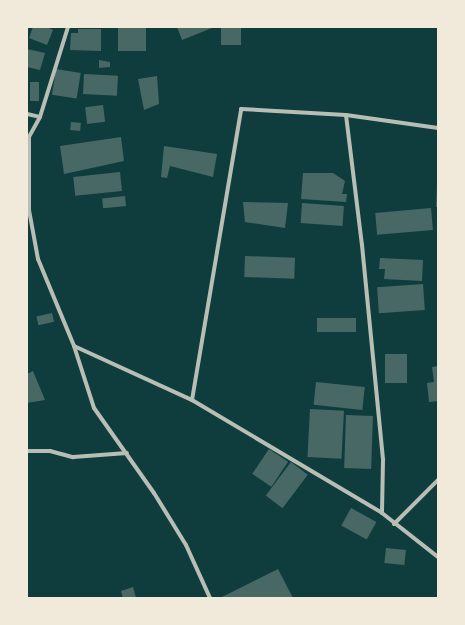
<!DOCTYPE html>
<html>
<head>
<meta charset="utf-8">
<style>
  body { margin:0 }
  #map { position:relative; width:465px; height:625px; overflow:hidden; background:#0f3d3e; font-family:Arial,sans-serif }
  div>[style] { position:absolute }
  .building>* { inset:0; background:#486865; transform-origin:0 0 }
  .minor>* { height:4px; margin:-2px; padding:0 2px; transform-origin:2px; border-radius:2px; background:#b8beb3 }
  span { translate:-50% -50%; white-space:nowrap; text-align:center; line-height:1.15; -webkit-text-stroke:3px #f1e9da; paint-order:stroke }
  .frame { position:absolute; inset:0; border:28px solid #f1e9da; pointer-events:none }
</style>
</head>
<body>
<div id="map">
  <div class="building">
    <i style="clip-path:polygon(33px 27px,47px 27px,53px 30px,47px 45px,29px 38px)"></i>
    <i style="left:118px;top:27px;width:28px;height:24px"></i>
    <i style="clip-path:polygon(177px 27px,212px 27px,212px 28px,182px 40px)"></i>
    <i style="left:221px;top:27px;width:20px;height:18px"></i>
    <i style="clip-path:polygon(78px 29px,101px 29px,101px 51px,70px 50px,71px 33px,78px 33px)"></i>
    <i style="clip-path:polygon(27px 49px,45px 53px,40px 70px,27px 67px)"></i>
    <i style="clip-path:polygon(99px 60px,110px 62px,110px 67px,99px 68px)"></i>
    <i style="left:56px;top:69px;width:25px;height:26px;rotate:9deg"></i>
    <i style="left:84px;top:74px;width:34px;height:20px;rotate:3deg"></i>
    <i style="clip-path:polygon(157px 76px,159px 104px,144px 110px,138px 79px)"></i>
    <i style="left:30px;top:82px;width:9px;height:19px"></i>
    <i style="left:103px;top:105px;width:17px;height:18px;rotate:83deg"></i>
    <i style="left:71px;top:122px;width:10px;height:8px;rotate:6deg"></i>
    <i style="clip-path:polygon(121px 137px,124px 161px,64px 174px,60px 146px)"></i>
    <i style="clip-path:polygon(164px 146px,217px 154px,213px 177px,170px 166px,167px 178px,161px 177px)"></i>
    <i style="left:120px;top:172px;width:19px;height:47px;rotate:84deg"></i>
    <i style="clip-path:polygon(303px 173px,333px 173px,345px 181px,342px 194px,347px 194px,346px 202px,301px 199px)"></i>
    <i style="clip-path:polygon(437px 186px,438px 186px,438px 207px,436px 207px)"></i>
    <i style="left:125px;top:196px;width:10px;height:23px;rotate:84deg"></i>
    <i style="clip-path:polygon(243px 202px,288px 203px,285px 228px,245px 222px)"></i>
    <i style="left:302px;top:203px;width:42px;height:20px;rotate:4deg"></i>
    <i style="left:431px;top:208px;width:22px;height:56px;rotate:85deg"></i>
    <i style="left:245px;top:256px;width:50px;height:21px;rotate:2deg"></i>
    <i style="clip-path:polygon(380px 258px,423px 260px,422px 281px,384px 279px,385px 269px,379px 269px)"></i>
    <i style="left:423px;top:284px;width:26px;height:46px;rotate:86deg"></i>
    <i style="left:52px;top:313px;width:9px;height:16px;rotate:77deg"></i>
    <i style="left:317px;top:318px;width:39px;height:14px"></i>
    <i style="left:385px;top:354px;width:22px;height:29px"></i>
    <i style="clip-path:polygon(438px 366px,438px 401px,429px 402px,427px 383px,434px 382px,432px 367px)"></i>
    <i style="clip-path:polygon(33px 371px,45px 400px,27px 403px,27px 374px)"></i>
    <i style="left:316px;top:382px;width:49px;height:23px;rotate:6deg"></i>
    <i style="left:310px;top:409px;width:34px;height:48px;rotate:3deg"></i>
    <i style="left:346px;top:415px;width:27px;height:53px;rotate:2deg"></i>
    <i style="left:269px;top:449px;width:23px;height:30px;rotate:34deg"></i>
    <i style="left:291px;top:462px;width:21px;height:42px;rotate:37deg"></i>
    <i style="left:351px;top:508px;width:29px;height:20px;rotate:29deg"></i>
    <i style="left:386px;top:548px;width:20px;height:15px;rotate:6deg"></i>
    <i style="clip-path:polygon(278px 569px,293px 598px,223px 598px,222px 597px)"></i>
    <i style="clip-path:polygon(133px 587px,136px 598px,123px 598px,121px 591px)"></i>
  </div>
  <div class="minor">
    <i style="left:68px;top:27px;width:94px;rotate:107.3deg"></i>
    <i style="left:40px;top:117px;width:23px;rotate:119deg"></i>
    <i style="left:29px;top:137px;width:73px;rotate:90deg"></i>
    <i style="left:29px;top:210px;width:50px;rotate:79.6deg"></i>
    <i style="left:38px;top:259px;width:94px;rotate:67.5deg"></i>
    <i style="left:74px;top:346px;width:65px;rotate:72.1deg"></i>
    <i style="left:94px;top:408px;width:104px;rotate:54.8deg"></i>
    <i style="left:154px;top:493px;width:61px;rotate:58.4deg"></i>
    <i style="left:186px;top:545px;width:58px;rotate:65.6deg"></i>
    <i style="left:27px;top:114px;width:13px;rotate:13deg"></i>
    <i style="left:346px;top:115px;width:131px;rotate:83deg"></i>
    <i style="left:362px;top:245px;width:216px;rotate:84.4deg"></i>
    <i style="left:383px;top:460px;width:53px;rotate:91.1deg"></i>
    <i style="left:74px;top:346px;width:130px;rotate:24.6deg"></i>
    <i style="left:192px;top:400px;width:221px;rotate:30.7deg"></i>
    <i style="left:382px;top:513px;width:71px;rotate:38.2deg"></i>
    <i style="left:192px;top:400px;width:295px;rotate:-80.4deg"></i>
    <i style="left:241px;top:109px;width:105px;rotate:3.3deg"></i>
    <i style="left:346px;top:115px;width:93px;rotate:8deg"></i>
    <i style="left:27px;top:451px;width:23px"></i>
    <i style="left:50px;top:451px;width:24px;rotate:15deg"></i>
    <i style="left:73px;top:457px;width:54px;rotate:-4.2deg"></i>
    <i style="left:394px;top:524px;width:62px;rotate:-45deg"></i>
  </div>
  <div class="frame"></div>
</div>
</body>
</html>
